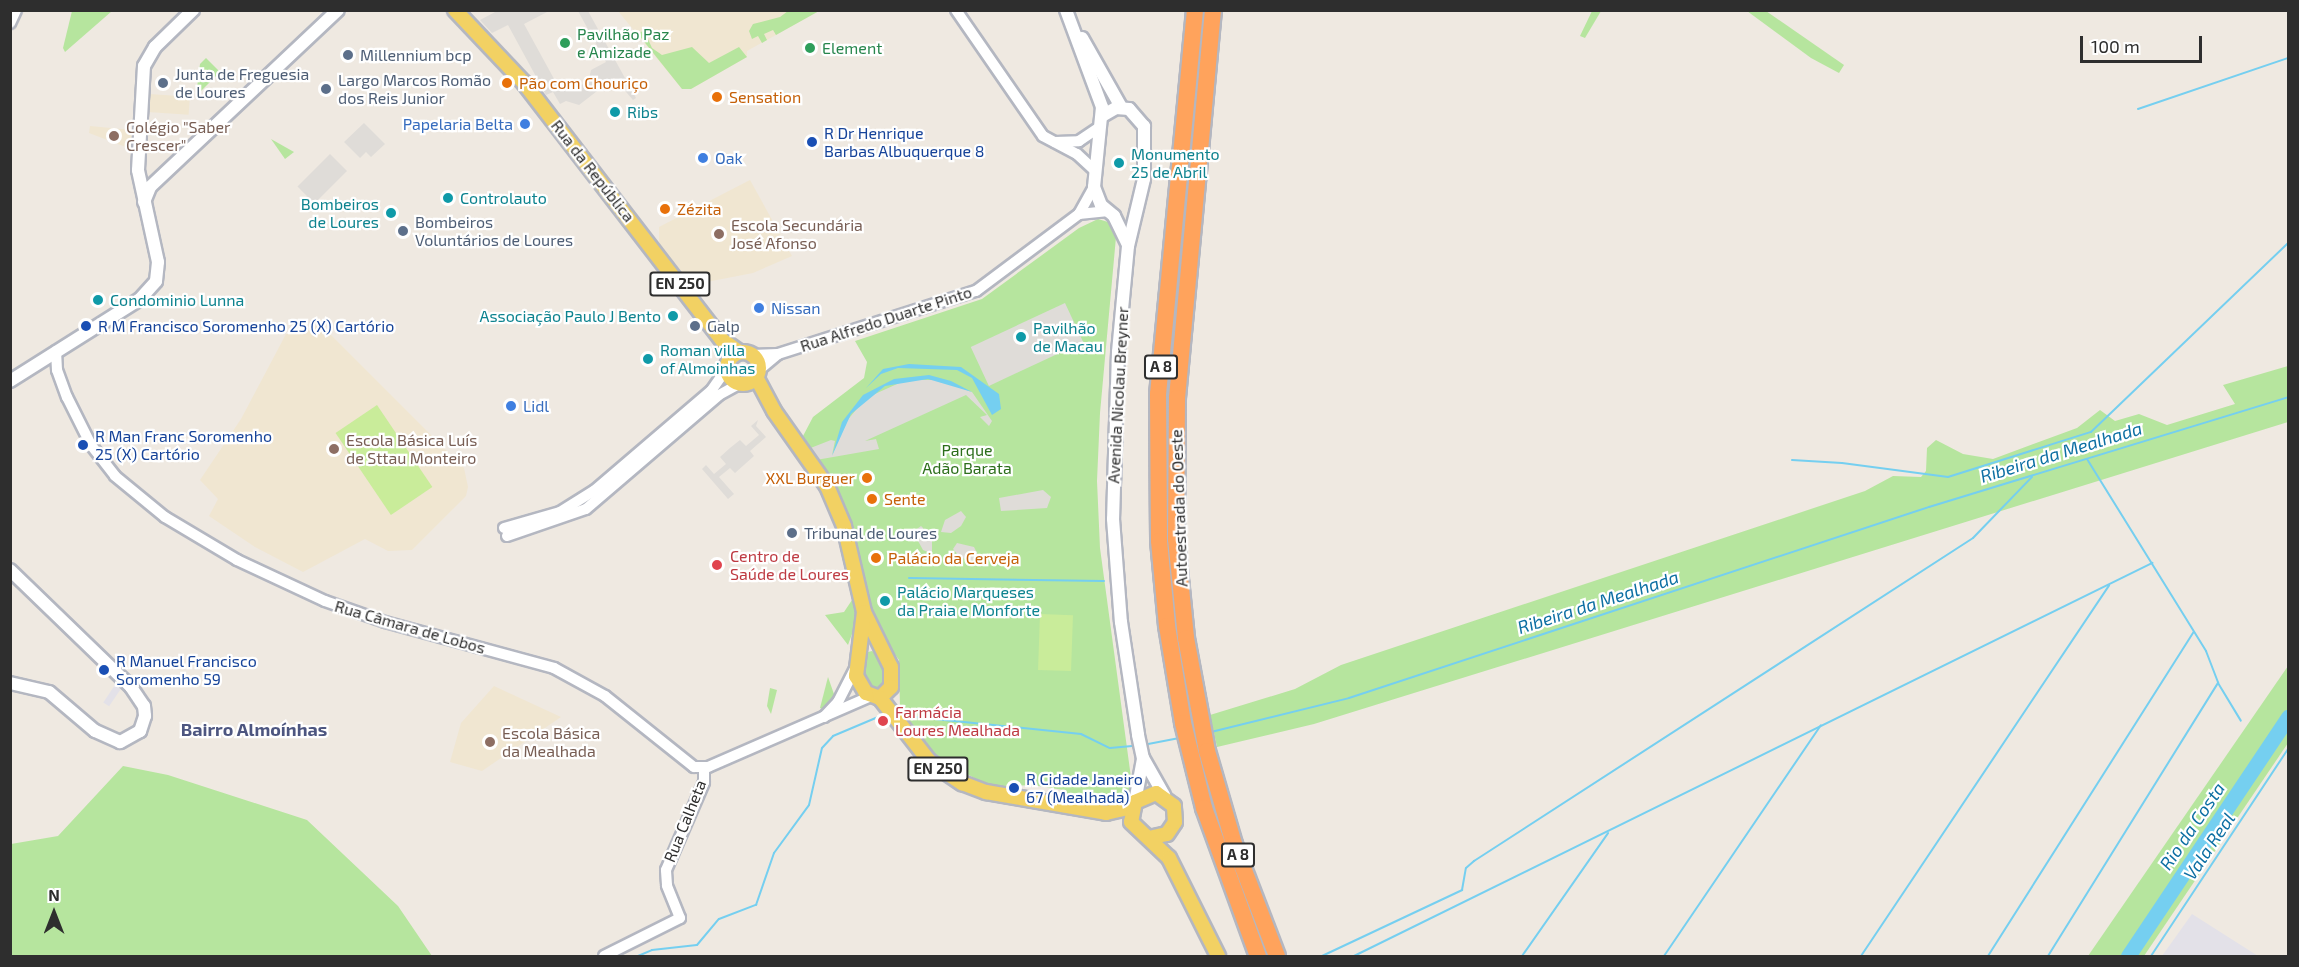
<!DOCTYPE html>
<html>
<head>
<meta charset="utf-8">
<style>
  body { margin:0 }
  #map { position:relative; width:2299px; height:967px; overflow:hidden; background:#efe9e1; font-family:"Exo 2",sans-serif }
  div>[style] { position:absolute }
  .industrial>* { inset:0; background:#e3e1e8; transform-origin:0 0 }
  .education>* { inset:0; background:#f0e6d1; transform-origin:0 0 }
  .green>* { inset:0; background:#b6e59e }
  .pitch>* { inset:0; background:#c9ec9a; transform-origin:0 0 }
  .plaza>* { inset:0; background:#dfdcd8; transform-origin:0 0 }
  .water>* { inset:0; background:#75cff0 }
  .stream>* { height:2px; margin:-1px; padding:0 1px; transform-origin:1px; border-radius:1px; background:#75cff0 }
  .river>* { height:15px; margin:-7.5px; padding:0 7.5px; transform-origin:7.5px; border-radius:7.5px; background:#75cff0 }
  .roads { filter:drop-shadow(2px 0 #b4b7c1) drop-shadow(-2px 0 #b4b7c1) drop-shadow(0 2px #b4b7c1) drop-shadow(0 -2px #b4b7c1) }
  .tertiary>* { height:10px; margin:-5px; padding:0 5px; transform-origin:5px; border-radius:5px; background:#fff }
  .secondary>* { height:12px; margin:-6px; padding:0 6px; transform-origin:6px; border-radius:6px; background:#fff }
  .primary>* { height:14px; margin:-7px; padding:0 7px; transform-origin:7px; border-radius:7px; background:#f2d163 }
  .primary>.ring { margin:-7px; padding:0; box-sizing:content-box; background:none; border:14px solid #f2d163; border-radius:50% }
  .motorway>* { height:16px; margin:-8px; padding:0 8px; transform-origin:8px; border-radius:8px; background:#ffa35c }
  .dots>* { width:16px; height:16px; translate:-50% -50%; box-sizing:border-box; border:3px solid #fff; border-radius:50% }
  span { translate:-50% -50%; white-space:nowrap; text-align:center; line-height:1.15; -webkit-text-stroke:4.5px #fff; paint-order:stroke }
  .shield-label span { padding:2px 4px; background:#fff; border:2px solid; border-radius:4px; -webkit-text-stroke-width:0 }
  .shield-label { font-size:15px; color:#2e2e2e; font-weight:700 }
  .leisure-label { font-size:16px; color:#27864d }
  .left { translate:0 -50%; text-align:left }
  .service-label { font-size:16px; color:#4e5e75 }
  .food-label { font-size:16px; color:#c56008 }
  .right { translate:-100% -50%; text-align:right }
  .culture-label { font-size:16px; color:#0d838f }
  .shop-label { font-size:16px; color:#366cbe }
  .education-label { font-size:16px; color:#785e54 }
  .transit-label { font-size:16px; color:#164399 }
  .street-label { font-size:16px; color:#2e2e2e }
  .park-label { font-size:16px; color:#2c6e1b }
  .health-label { font-size:16px; color:#be3a42 }
  .water-label { font-size:18px; color:#0d6fa3; font-style:italic }
  .neighbourhood-label { font-size:18px; color:#4d5680; font-weight:700 }
  .frame { position:absolute; inset:0; border:12px solid #2e2e2e; pointer-events:none }
  .north { position:absolute; left:24px; top:883px; width:60px; height:60px; -webkit-text-stroke:4px #fff; paint-order:stroke; rotate:0deg; font-size:16px; font-weight:700; line-height:24px; text-align:center; color:#2e2e2e }
  .north::after { content:''; display:block; margin:auto; width:21px; height:27px; background:#2e2e2e; clip-path:polygon(50% 0,100% 100%,50% 72%,0 100%) }
  .scale { position:absolute; left:2080px; top:36px; width:122px; height:27px; box-sizing:border-box; border:3px solid #2e2e2e; border-top:0; padding-left:8px; font-size:18px; line-height:21px; white-space:nowrap; color:#2e2e2e; -webkit-text-stroke:4px #fff; paint-order:stroke }
</style>
</head>
<body>
<div id="map">
  <div class="industrial">
    <i style="left:115px;top:685px;width:7px;height:21px;rotate:34deg"></i>
    <i style="clip-path:polygon(2192px 914px,2258px 956px,2162px 956px)"></i>
  </div>
  <div class="education">
    <i style="clip-path:polygon(618px 11px,819px 11px,747px 51px,747px 57px,691px 89px,682px 89px)"></i>
    <i style="left:149px;top:94px;width:41px;height:18px;rotate:4deg"></i>
    <i style="clip-path:polygon(90px 126px,132px 130px,131px 149px,89px 133px)"></i>
    <i style="clip-path:polygon(750px 180px,792px 256px,753px 273px,691px 285px,659px 244px,659px 227px)"></i>
    <i style="clip-path:polygon(321px 325px,464px 468px,468px 487px,466px 496px,412px 550px,388px 551px,365px 539px,303px 572px,255px 547px,209px 516px,218px 499px,200px 480px,241px 419px,286px 334px)"></i>
    <i style="clip-path:polygon(494px 686px,561px 717px,482px 771px,450px 762px,461px 723px)"></i>
  </div>
  <div class="green">
    <i style="clip-path:polygon(72px 11px,112px 11px,65px 52px,63px 48px)"></i>
    <i style="clip-path:polygon(788px 11px,819px 11px,776px 35px,773px 30px,764px 34px,767px 40px,762px 43px,758px 36px,752px 39px,749px 31px,753px 24px,780px 17px)"></i>
    <i style="clip-path:polygon(1592px 11px,1601px 11px,1585px 38px,1580px 36px)"></i>
    <i style="clip-path:polygon(1747px 11px,1766px 11px,1844px 65px,1839px 73px,1811px 58px)"></i>
    <i style="clip-path:polygon(644px 30px,652px 48px,662px 55px,692px 47px,709px 63px,739px 47px,747px 57px,691px 89px,682px 89px,638px 34px)"></i>
    <i style="clip-path:polygon(206px 58px,220px 72px,196px 96px,200px 64px)"></i>
    <i style="clip-path:polygon(271px 139px,294px 152px,285px 159px)"></i>
    <i style="clip-path:polygon(1098px 219px,1108px 222px,1116px 237px,1100px 413px,1097px 481px,1100px 548px,1132px 785px,1119px 804px,1104px 804px,1063px 799px,1064px 790px,1032px 785px,991px 787px,941px 760px,922px 742px,900px 708px,899px 660px,875px 627px,847px 515px,803px 436px,813px 417px,864px 378px,867px 362px,855px 341px,982px 299px,1079px 228px)"></i>
    <i style="clip-path:polygon(2288px 366px,2288px 422px,1314px 724px,1217px 747px,1210px 715px,1295px 689px,1341px 665px,1865px 491px,1893px 476px,1921px 477px,1926px 471px,1927px 448px,1936px 440px,1963px 454px,1993px 459px,2077px 428px,2100px 410px,2115px 421px,2139px 414px,2167px 425px,2235px 404px,2223px 385px)"></i>
    <i style="clip-path:polygon(854px 597px,856px 623px,848px 645px,825px 615px,844px 612px)"></i>
    <i style="clip-path:polygon(872px 651px,880px 656px,888px 671px,883px 689px,876px 691px,867px 688px,858px 669px,864px 653px)"></i>
    <i style="clip-path:polygon(2288px 666px,2288px 743px,2144px 956px,2088px 956px)"></i>
    <i style="clip-path:polygon(828px 677px,835px 697px,824px 710px,820px 708px)"></i>
    <i style="clip-path:polygon(770px 688px,777px 690px,771px 714px,767px 706px)"></i>
    <i style="clip-path:polygon(123px 766px,168px 775px,307px 820px,398px 906px,432px 956px,11px 956px,11px 844px,58px 836px)"></i>
  </div>
  <div class="pitch">
    <i style="left:377px;top:405px;width:99px;height:50px;rotate:56deg"></i>
    <i style="left:1040px;top:614px;width:33px;height:56px;rotate:2deg"></i>
  </div>
  <div class="plaza">
    <i style="clip-path:polygon(497px 11px,549px 11px,524px 24px,559px 88px,574px 80px,580px 85px,588px 83px,591px 70px,606px 62px,578px 11px,588px 11px,636px 98px,633px 100px,614px 78px,579px 105px,566px 101px,560px 104px,553px 92px,546px 95px,508px 25px,492px 33px,480px 20px)"></i>
    <i style="clip-path:polygon(364px 123px,385px 144px,371px 157px,366px 152px,360px 158px,344px 142px)"></i>
    <i style="left:330px;top:154px;width:24px;height:46px;rotate:45deg"></i>
    <i style="left:1065px;top:303px;width:43px;height:104px;rotate:65deg"></i>
    <i style="clip-path:polygon(906px 380px,939px 380px,972px 392px,992px 421px,989px 426px,980px 417px,987px 415px,966px 395px,865px 441px,876px 439px,879px 449px,816px 460px,808px 449px,831px 440px,835px 441px,832px 455px,845px 423px,866px 398px)"></i>
    <i style="clip-path:polygon(758px 420px,756px 426px,766px 437px,750px 451px,754px 456px,735px 473px,730px 468px,719px 477px,734px 494px,728px 499px,702px 469px,706px 465px,714px 474px,726px 464px,720px 457px,730px 448px,740px 440px,746px 446px,759px 435px,751px 426px)"></i>
    <i style="clip-path:polygon(1043px 490px,1051px 497px,1047px 508px,1001px 511px,999px 498px)"></i>
    <i style="clip-path:polygon(961px 511px,966px 517px,961px 526px,951px 533px,941px 532px,945px 520px)"></i>
    <i style="clip-path:polygon(921px 526px,932px 537px,932px 554px,923px 550px,917px 539px,917px 529px)"></i>
    <i style="clip-path:polygon(957px 543px,974px 547px,980px 559px,971px 561px,960px 557px,953px 549px)"></i>
  </div>
  <div class="water">
    <i style="clip-path:polygon(909px 364px,961px 367px,999px 394px,1001px 409px,992px 415px,972px 378px,957px 370px,898px 368px,881px 374px,866px 388px,883px 369px)"></i>
    <i style="clip-path:polygon(929px 375px,951px 381px,972px 392px,928px 379px,885px 386px,851px 414px,832px 456px,842px 422px,863px 395px,894px 379px)"></i>
  </div>
  <div class="stream">
    <i style="left:2138px;top:109px;width:158px;rotate:-18.8deg"></i>
    <i style="left:2087px;top:459px;width:226px;rotate:58.2deg"></i>
    <i style="left:2206px;top:651px;width:34px;rotate:69deg"></i>
    <i style="left:2218px;top:683px;width:44px;rotate:58.8deg"></i>
    <i style="left:1792px;top:460px;width:50px;rotate:3.4deg"></i>
    <i style="left:1842px;top:463px;width:107px;rotate:7.5deg"></i>
    <i style="left:1948px;top:477px;width:150px;rotate:-17.5deg"></i>
    <i style="left:2091px;top:432px;width:273px;rotate:-43.8deg"></i>
    <i style="left:909px;top:578px;width:195px;rotate:0.9deg"></i>
    <i style="left:905px;top:716px;width:177px;rotate:5.8deg"></i>
    <i style="left:1081px;top:734px;width:32px;rotate:26deg"></i>
    <i style="left:1110px;top:748px;width:25px;rotate:-5deg"></i>
    <i style="left:1211px;top:732px;width:142px;rotate:-13.8deg"></i>
    <i style="left:1349px;top:698px;width:611px;rotate:-18.23deg"></i>
    <i style="left:1929px;top:507px;width:375px;rotate:-17deg"></i>
    <i style="left:1143px;top:745px;width:37px;rotate:-11deg"></i>
    <i style="left:638px;top:956px;width:15px;rotate:-23deg"></i>
    <i style="left:652px;top:950px;width:45px;rotate:-6.3deg"></i>
    <i style="left:697px;top:945px;width:34px;rotate:-50deg"></i>
    <i style="left:719px;top:919px;width:40px;rotate:-21deg"></i>
    <i style="left:756px;top:905px;width:55px;rotate:-70.9deg"></i>
    <i style="left:774px;top:853px;width:59px;rotate:-53.9deg"></i>
    <i style="left:809px;top:805px;width:58px;rotate:-77.2deg"></i>
    <i style="left:822px;top:748px;width:16px;rotate:-47deg"></i>
    <i style="left:833px;top:736px;width:56px;rotate:-22.9deg"></i>
    <i style="left:1322px;top:956px;width:155px;rotate:-25.2deg"></i>
    <i style="left:1462px;top:890px;width:22px;rotate:-80deg"></i>
    <i style="left:1466px;top:868px;width:11px;rotate:-41deg"></i>
    <i style="left:1474px;top:861px;width:594px;rotate:-32.91deg"></i>
    <i style="left:1973px;top:538px;width:85px;rotate:-46deg"></i>
    <i style="left:1354px;top:956px;width:890px;rotate:-26.22deg"></i>
    <i style="left:1522px;top:956px;width:150px;rotate:-55deg"></i>
    <i style="left:1664px;top:956px;width:279px;rotate:-55.8deg"></i>
    <i style="left:1861px;top:956px;width:446px;rotate:-56.2deg"></i>
    <i style="left:1988px;top:956px;width:384px;rotate:-57.6deg"></i>
    <i style="left:2048px;top:956px;width:322px;rotate:-58.1deg"></i>
    <i style="left:2151px;top:956px;width:248px;rotate:-56.5deg"></i>
  </div>
  <div class="river">
    <i style="left:2128px;top:956px;width:288px;rotate:-56.2deg"></i>
  </div>
  <div class="roads">
    <div class="tertiary">
      <i style="left:956px;top:10px;width:153px;rotate:55.4deg"></i>
      <i style="left:1043px;top:136px;width:38px;rotate:28deg"></i>
      <i style="left:1077px;top:154px;width:23px;rotate:43deg"></i>
      <i style="left:10px;top:23px;width:14px;rotate:-65deg"></i>
      <i style="left:1055px;top:142px;width:24px;rotate:-2deg"></i>
      <i style="left:1079px;top:141px;width:22px;rotate:-34deg"></i>
      <i style="left:1079px;top:214px;width:27px;rotate:-6deg"></i>
      <i style="left:56px;top:351px;width:19px;rotate:87deg"></i>
      <i style="left:57px;top:370px;width:29px;rotate:70deg"></i>
      <i style="left:67px;top:397px;width:54px;rotate:63.4deg"></i>
      <i style="left:91px;top:445px;width:39px;rotate:52deg"></i>
      <i style="left:115px;top:476px;width:65px;rotate:39.4deg"></i>
      <i style="left:165px;top:517px;width:84px;rotate:30.8deg"></i>
      <i style="left:237px;top:560px;width:97px;rotate:25deg"></i>
      <i style="left:325px;top:601px;width:64px;rotate:19.3deg"></i>
      <i style="left:385px;top:622px;width:175px;rotate:15.2deg"></i>
      <i style="left:554px;top:668px;width:58px;rotate:28.8deg"></i>
      <i style="left:605px;top:696px;width:114px;rotate:38.6deg"></i>
      <i style="left:694px;top:767px;width:14px"></i>
      <i style="left:708px;top:767px;width:178px;rotate:-23.5deg"></i>
      <i style="left:752px;top:355px;width:26px;rotate:-2deg"></i>
      <i style="left:778px;top:354px;width:208px;rotate:-17.7deg"></i>
      <i style="left:976px;top:291px;width:129px;rotate:-36.8deg"></i>
      <i style="left:1079px;top:214px;width:31px;rotate:-61deg"></i>
      <i style="left:759px;top:370px;width:23px;rotate:-40deg"></i>
      <i style="left:504px;top:528px;width:58px;rotate:-15.9deg"></i>
      <i style="left:560px;top:512px;width:41px;rotate:-32.2deg"></i>
      <i style="left:595px;top:490px;width:153px;rotate:-40.5deg"></i>
      <i style="left:711px;top:391px;width:28px;rotate:-55deg"></i>
      <i style="left:507px;top:536px;width:83px;rotate:-18.9deg"></i>
      <i style="left:586px;top:509px;width:175px;rotate:-40.6deg"></i>
      <i style="left:719px;top:395px;width:23px;rotate:-29deg"></i>
      <i style="left:824px;top:717px;width:21px;rotate:-47deg"></i>
      <i style="left:838px;top:702px;width:36px;rotate:-63deg"></i>
      <i style="left:604px;top:956px;width:85px;rotate:-26.6deg"></i>
      <i style="left:680px;top:918px;width:35px;rotate:-112deg"></i>
      <i style="left:667px;top:885px;width:15px;rotate:-94deg"></i>
      <i style="left:666px;top:870px;width:96px;rotate:-66.6deg"></i>
      <i style="left:704px;top:782px;width:14px;rotate:-90deg"></i>
    </div>
    <div class="secondary">
      <i style="left:1066px;top:10px;width:103px;rotate:69.6deg"></i>
      <i style="left:1102px;top:107px;width:80px;rotate:95.7deg"></i>
      <i style="left:1094px;top:187px;width:19px;rotate:69deg"></i>
      <i style="left:1101px;top:205px;width:17px;rotate:40deg"></i>
      <i style="left:1114px;top:216px;width:32px;rotate:64deg"></i>
      <i style="left:1082px;top:38px;width:79px;rotate:60.5deg"></i>
      <i style="left:1102px;top:116px;width:16px;rotate:-30deg"></i>
      <i style="left:1116px;top:108px;width:13px;rotate:4deg"></i>
      <i style="left:1129px;top:109px;width:23px;rotate:49deg"></i>
      <i style="left:1144px;top:126px;width:53px;rotate:90deg"></i>
      <i style="left:1144px;top:179px;width:69px;rotate:103.4deg"></i>
      <i style="left:1128px;top:246px;width:106px;rotate:95.4deg"></i>
      <i style="left:1118px;top:352px;width:167px;rotate:91.7deg"></i>
      <i style="left:1113px;top:519px;width:103px;rotate:85.6deg"></i>
      <i style="left:1121px;top:622px;width:114px;rotate:81.4deg"></i>
      <i style="left:1138px;top:735px;width:24px;rotate:78deg"></i>
      <i style="left:1143px;top:758px;width:43px;rotate:60.4deg"></i>
      <i style="left:144px;top:202px;width:16px;rotate:-68deg"></i>
      <i style="left:150px;top:187px;width:258px;rotate:-43.3deg"></i>
      <i style="left:10px;top:381px;width:154px;rotate:-32.2deg"></i>
      <i style="left:140px;top:299px;width:24px;rotate:-48deg"></i>
      <i style="left:156px;top:281px;width:19px;rotate:-84deg"></i>
      <i style="left:158px;top:262px;width:94px;rotate:-102.3deg"></i>
      <i style="left:138px;top:170px;width:104px;rotate:-86.7deg"></i>
      <i style="left:144px;top:66px;width:22px;rotate:-60deg"></i>
      <i style="left:155px;top:47px;width:53px;rotate:-44.2deg"></i>
      <i style="left:10px;top:570px;width:168px;rotate:44deg"></i>
      <i style="left:131px;top:687px;width:23px;rotate:56deg"></i>
      <i style="left:144px;top:706px;width:10px;rotate:84deg"></i>
      <i style="left:145px;top:716px;width:16px;rotate:108deg"></i>
      <i style="left:140px;top:731px;width:23px;rotate:151deg"></i>
      <i style="left:120px;top:742px;width:27px;rotate:-156deg"></i>
      <i style="left:95px;top:731px;width:60px;rotate:-139.7deg"></i>
      <i style="left:49px;top:692px;width:40px;rotate:-167deg"></i>
      <i style="left:1135px;top:802px;width:44px;rotate:-79.5deg"></i>
    </div>
    <div class="primary">
      <i style="left:455px;top:10px;width:100px;rotate:46.6deg"></i>
      <i style="left:524px;top:83px;width:324px;rotate:52.4deg"></i>
      <i style="left:722px;top:340px;width:21px;rotate:35deg"></i>
      <i class="ring" style="left:727px;top:352px;width:18px;height:18px"></i>
      <i style="left:756px;top:377px;width:38px;rotate:62deg"></i>
      <i style="left:774px;top:411px;width:92px;rotate:54.8deg"></i>
      <i style="left:827px;top:486px;width:43px;rotate:67deg"></i>
      <i style="left:844px;top:526px;width:88px;rotate:76.9deg"></i>
      <i style="left:864px;top:612px;width:61px;rotate:63.9deg"></i>
      <i style="left:891px;top:667px;width:20px;rotate:90deg"></i>
      <i style="left:891px;top:687px;width:16px;rotate:135deg"></i>
      <i style="left:880px;top:698px;width:15px;rotate:-160deg"></i>
      <i style="left:866px;top:693px;width:20px;rotate:-120deg"></i>
      <i style="left:856px;top:676px;width:64px;rotate:-82.9deg"></i>
      <i style="left:880px;top:698px;width:80px;rotate:52.1deg"></i>
      <i style="left:929px;top:761px;width:40px;rotate:34deg"></i>
      <i style="left:962px;top:783px;width:26px;rotate:21deg"></i>
      <i style="left:986px;top:792px;width:122px;rotate:9.9deg"></i>
      <i style="left:1106px;top:813px;width:27px;rotate:-13deg"></i>
      <i style="left:1149px;top:838px;width:18px;rotate:-13deg"></i>
      <i style="left:1167px;top:834px;width:14px;rotate:-56deg"></i>
      <i style="left:1175px;top:822px;width:16px;rotate:-94deg"></i>
      <i style="left:1174px;top:806px;width:22px;rotate:-144deg"></i>
      <i style="left:1156px;top:793px;width:23px;rotate:157deg"></i>
      <i style="left:1135px;top:802px;width:20px;rotate:101deg"></i>
      <i style="left:1131px;top:822px;width:52px;rotate:43.5deg"></i>
      <i style="left:1169px;top:858px;width:110px;rotate:63.4deg"></i>
    </div>
    <div class="motorway">
      <i style="left:1195px;top:10px;width:386px;rotate:95.5deg"></i>
      <i style="left:1158px;top:394px;width:147px;rotate:89.6deg"></i>
      <i style="left:1159px;top:541px;width:85px;rotate:84.6deg"></i>
      <i style="left:1167px;top:626px;width:98px;rotate:80.6deg"></i>
      <i style="left:1183px;top:723px;width:88px;rotate:76.1deg"></i>
      <i style="left:1204px;top:808px;width:158px;rotate:70deg"></i>
      <i style="left:1213px;top:10px;width:390px;rotate:95.3deg"></i>
      <i style="left:1177px;top:398px;width:141px;rotate:90.4deg"></i>
      <i style="left:1176px;top:539px;width:100px;rotate:84.2deg"></i>
      <i style="left:1186px;top:638px;width:115px;rotate:79.5deg"></i>
      <i style="left:1207px;top:751px;width:97px;rotate:73.8deg"></i>
      <i style="left:1234px;top:844px;width:120px;rotate:69deg"></i>
    </div>
  </div>
  <div class="dots">
    <i style="left:565px;top:43px;background:#2e9e5b"></i>
    <i style="left:810px;top:48px;background:#2e9e5b"></i>
    <i style="left:348px;top:55px;background:#5c6f8a"></i>
    <i style="left:163px;top:83px;background:#5c6f8a"></i>
    <i style="left:507px;top:83px;background:#e8710a"></i>
    <i style="left:326px;top:89px;background:#5c6f8a"></i>
    <i style="left:717px;top:97px;background:#e8710a"></i>
    <i style="left:615px;top:112px;background:#0f9aa8"></i>
    <i style="left:525px;top:124px;background:#3f7fe0"></i>
    <i style="left:114px;top:136px;background:#8d6e63"></i>
    <i style="left:812px;top:142px;background:#1a4fb4"></i>
    <i style="left:703px;top:158px;background:#3f7fe0"></i>
    <i style="left:1119px;top:163px;background:#0f9aa8"></i>
    <i style="left:448px;top:198px;background:#0f9aa8"></i>
    <i style="left:665px;top:209px;background:#e8710a"></i>
    <i style="left:391px;top:213px;background:#0f9aa8"></i>
    <i style="left:403px;top:231px;background:#5c6f8a"></i>
    <i style="left:719px;top:234px;background:#8d6e63"></i>
    <i style="left:98px;top:300px;background:#0f9aa8"></i>
    <i style="left:759px;top:308px;background:#3f7fe0"></i>
    <i style="left:673px;top:316px;background:#0f9aa8"></i>
    <i style="left:86px;top:326px;background:#1a4fb4"></i>
    <i style="left:695px;top:326px;background:#5c6f8a"></i>
    <i style="left:1021px;top:337px;background:#0f9aa8"></i>
    <i style="left:648px;top:359px;background:#0f9aa8"></i>
    <i style="left:511px;top:406px;background:#3f7fe0"></i>
    <i style="left:83px;top:445px;background:#1a4fb4"></i>
    <i style="left:334px;top:449px;background:#8d6e63"></i>
    <i style="left:867px;top:478px;background:#e8710a"></i>
    <i style="left:872px;top:499px;background:#e8710a"></i>
    <i style="left:792px;top:533px;background:#5c6f8a"></i>
    <i style="left:876px;top:558px;background:#e8710a"></i>
    <i style="left:717px;top:565px;background:#e0444e"></i>
    <i style="left:885px;top:601px;background:#0f9aa8"></i>
    <i style="left:104px;top:670px;background:#1a4fb4"></i>
    <i style="left:883px;top:721px;background:#e0444e"></i>
    <i style="left:490px;top:742px;background:#8d6e63"></i>
    <i style="left:1014px;top:788px;background:#1a4fb4"></i>
  </div>
  <div class="shield-label">
    <span style="left:680px;top:284px">EN 250</span>
    <span style="left:1161px;top:367px">A 8</span>
    <span style="left:938px;top:769px">EN 250</span>
    <span style="left:1238px;top:855px">A 8</span>
  </div>
  <div class="leisure-label">
    <span class="left" style="left:577px;top:43px">Pavilhão Paz<br>e Amizade</span>
    <span class="left" style="left:822px;top:48px">Element</span>
  </div>
  <div class="service-label">
    <span class="left" style="left:360px;top:55px">Millennium bcp</span>
    <span class="left" style="left:175px;top:83px">Junta de Freguesia<br>de Loures</span>
    <span class="left" style="left:338px;top:89px">Largo Marcos Romão<br>dos Reis Junior</span>
    <span class="left" style="left:415px;top:231px">Bombeiros<br>Voluntários de Loures</span>
    <span class="left" style="left:707px;top:326px">Galp</span>
    <span class="left" style="left:804px;top:533px">Tribunal de Loures</span>
  </div>
  <div class="food-label">
    <span class="left" style="left:519px;top:83px">Pão com Chouriço</span>
    <span class="left" style="left:729px;top:97px">Sensation</span>
    <span class="left" style="left:677px;top:209px">Zézita</span>
    <span class="right" style="left:855px;top:478px">XXL Burguer</span>
    <span class="left" style="left:884px;top:499px">Sente</span>
    <span class="left" style="left:888px;top:558px">Palácio da Cerveja</span>
  </div>
  <div class="culture-label">
    <span class="left" style="left:627px;top:112px">Ribs</span>
    <span class="left" style="left:1131px;top:163px">Monumento<br>25 de Abril</span>
    <span class="left" style="left:460px;top:198px">Controlauto</span>
    <span class="right" style="left:379px;top:213px">Bombeiros<br>de Loures</span>
    <span class="left" style="left:110px;top:300px">Condominio Lunna</span>
    <span class="right" style="left:661px;top:316px">Associação Paulo J Bento</span>
    <span class="left" style="left:1033px;top:337px">Pavilhão<br>de Macau</span>
    <span class="left" style="left:660px;top:359px">Roman villa<br>of Almoinhas</span>
    <span class="left" style="left:897px;top:601px">Palácio Marqueses<br>da Praia e Monforte</span>
  </div>
  <div class="shop-label">
    <span class="right" style="left:513px;top:124px">Papelaria Belta</span>
    <span class="left" style="left:715px;top:158px">Oak</span>
    <span class="left" style="left:771px;top:308px">Nissan</span>
    <span class="left" style="left:523px;top:406px">Lidl</span>
  </div>
  <div class="education-label">
    <span class="left" style="left:126px;top:136px">Colégio "Saber<br>Crescer"</span>
    <span class="left" style="left:731px;top:234px">Escola Secundária<br>José Afonso</span>
    <span class="left" style="left:346px;top:449px">Escola Básica Luís<br>de Sttau Monteiro</span>
    <span class="left" style="left:502px;top:742px">Escola Básica<br>da Mealhada</span>
  </div>
  <div class="transit-label">
    <span class="left" style="left:824px;top:142px">R Dr Henrique<br>Barbas Albuquerque 8</span>
    <span class="left" style="left:98px;top:326px">R M Francisco Soromenho 25 (X) Cartório</span>
    <span class="left" style="left:95px;top:445px">R Man Franc Soromenho<br>25 (X) Cartório</span>
    <span class="left" style="left:116px;top:670px">R Manuel Francisco<br>Soromenho 59</span>
    <span class="left" style="left:1026px;top:788px">R Cidade Janeiro<br>67 (Mealhada)</span>
  </div>
  <div class="street-label">
    <span style="left:593px;top:171px;rotate:52deg">Rua da República</span>
    <span style="left:886px;top:319px;rotate:-18deg">Rua Alfredo Duarte Pinto</span>
    <span style="left:1118px;top:395px;rotate:-87deg">Avenida Nicolau Breyner</span>
    <span style="left:1179px;top:508px;rotate:-92deg">Autoestrada do Oeste</span>
    <span style="left:410px;top:627px;rotate:16deg">Rua Câmara de Lobos</span>
    <span style="left:685px;top:821px;rotate:-68deg">Rua Calheta</span>
  </div>
  <div class="park-label">
    <span style="left:967px;top:459px">Parque<br>Adão Barata</span>
  </div>
  <div class="health-label">
    <span class="left" style="left:730px;top:565px">Centro de<br>Saúde de Loures</span>
    <span class="left" style="left:895px;top:721px">Farmácia<br>Loures Mealhada</span>
  </div>
  <div class="water-label">
    <span style="left:2061px;top:452px;rotate:-17deg">Ribeira da Mealhada</span>
    <span style="left:1598px;top:602px;rotate:-18deg">Ribeira da Mealhada</span>
    <span style="left:2192px;top:826px;rotate:-56deg">Rio da Costa</span>
    <span style="left:2209px;top:846px;rotate:-56deg">Vala Real</span>
  </div>
  <div class="neighbourhood-label">
    <span style="left:254px;top:729px">Bairro Almoínhas</span>
  </div>
  <div class="frame"></div>
  <div class="north">N</div>
  <div class="scale">100 m</div>
</div>
</body>
</html>
